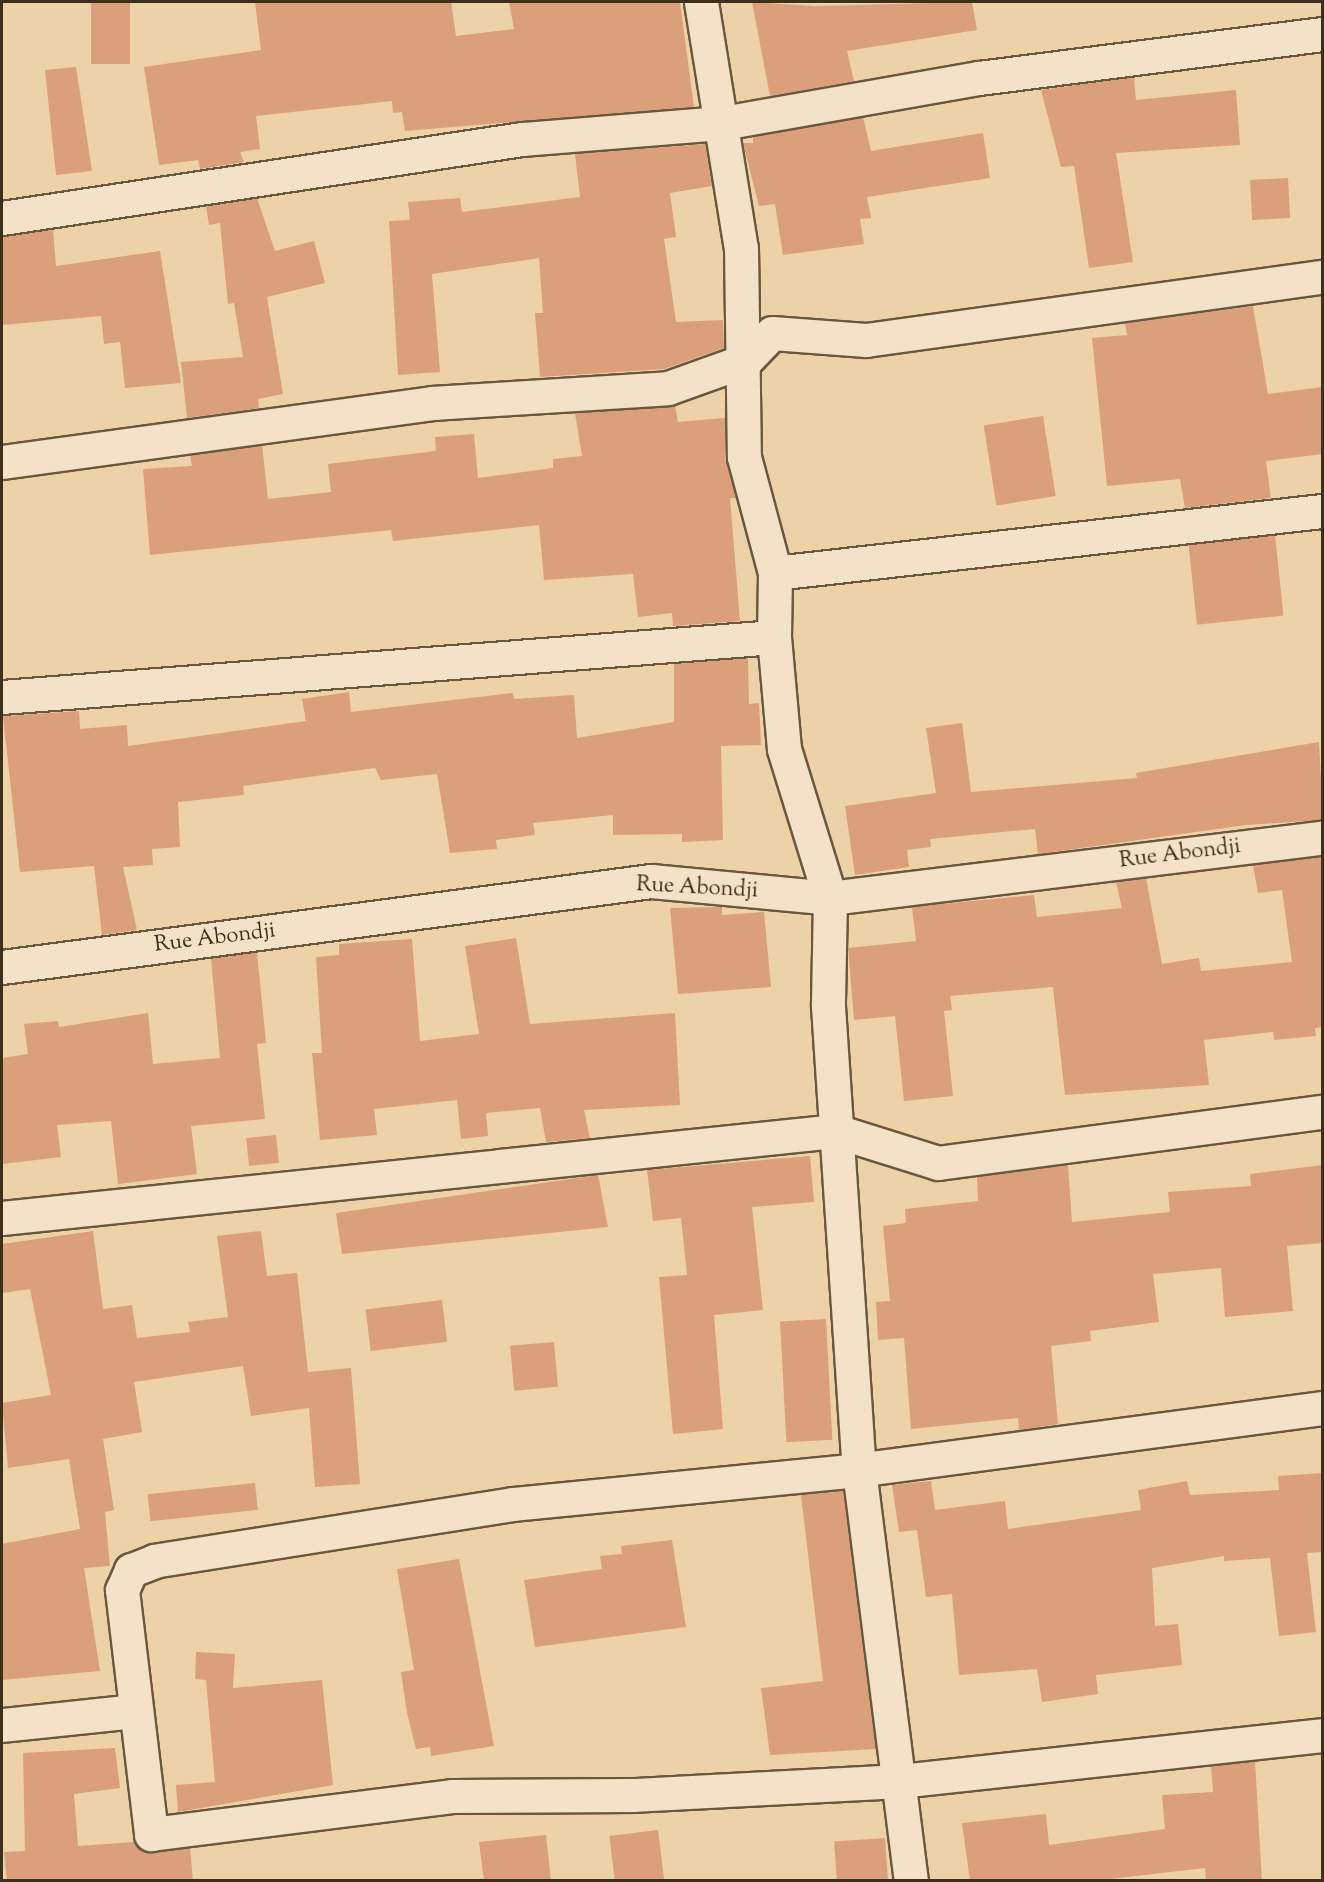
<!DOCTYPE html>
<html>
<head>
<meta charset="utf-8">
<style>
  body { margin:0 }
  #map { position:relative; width:1324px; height:1882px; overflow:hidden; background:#edd2a7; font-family:"Sorts Mill Goudy",serif }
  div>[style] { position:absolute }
  .building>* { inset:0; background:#db9f7b; transform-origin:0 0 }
  .roads { filter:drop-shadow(2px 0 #69583f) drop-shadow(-2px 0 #69583f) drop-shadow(0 2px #69583f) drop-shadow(0 -2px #69583f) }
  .minor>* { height:33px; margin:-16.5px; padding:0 16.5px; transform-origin:16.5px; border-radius:16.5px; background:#f3e2c6 }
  span { translate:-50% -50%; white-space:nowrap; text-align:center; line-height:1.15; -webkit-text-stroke:4.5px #f3e2c6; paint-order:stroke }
  .street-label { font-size:22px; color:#3d2f1c }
  .frame { position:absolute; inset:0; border:3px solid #3d2f1c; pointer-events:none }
</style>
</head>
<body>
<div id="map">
  <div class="building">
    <i style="left:91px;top:2px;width:39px;height:62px"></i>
    <i style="clip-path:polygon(255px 2px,451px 2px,456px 36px,514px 29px,509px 2px,680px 2px,694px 107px,405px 131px,402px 112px,393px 113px,392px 101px,256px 116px,260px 149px,240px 152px,244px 162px,200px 169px,198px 160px,159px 165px,144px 67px,261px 50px)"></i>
    <i style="clip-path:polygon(752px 2px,816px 6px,972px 2px,977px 30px,847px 51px,854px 81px,770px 96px)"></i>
    <i style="clip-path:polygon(76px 67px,92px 171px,56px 175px,45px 70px)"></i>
    <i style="clip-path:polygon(1134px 77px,1136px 100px,1236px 90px,1240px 145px,1116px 153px,1133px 262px,1089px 268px,1074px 166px,1061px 167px,1041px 90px)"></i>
    <i style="clip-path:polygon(863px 117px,871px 151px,983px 133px,990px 178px,867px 197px,871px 218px,860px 219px,864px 244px,783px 255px,775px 204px,759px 206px,743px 143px,753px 143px,753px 137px)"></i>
    <i style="clip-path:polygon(705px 144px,712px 186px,670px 193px,676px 237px,664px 239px,676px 322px,723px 320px,724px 348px,664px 369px,540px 377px,535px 313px,543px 313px,539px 258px,432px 274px,440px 372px,398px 375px,389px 221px,410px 220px,408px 202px,460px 198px,462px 212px,580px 197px,575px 154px)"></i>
    <i style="left:1288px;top:178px;width:40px;height:38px;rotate:87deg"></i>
    <i style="clip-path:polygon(257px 198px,275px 251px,314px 241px,325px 283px,267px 297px,283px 394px,258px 399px,259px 408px,187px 418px,181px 362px,243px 357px,234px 303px,228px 304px,220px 223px,209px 225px,206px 206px)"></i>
    <i style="clip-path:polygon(53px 229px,56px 266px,160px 251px,181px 383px,125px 388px,120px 342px,104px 344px,101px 316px,2px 325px,2px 236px)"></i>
    <i style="clip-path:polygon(1253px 306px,1268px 394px,1323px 387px,1323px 454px,1266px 461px,1271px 498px,1185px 508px,1180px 479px,1107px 486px,1092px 338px,1127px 335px,1125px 323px)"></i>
    <i style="clip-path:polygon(675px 405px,678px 422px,725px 418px,725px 458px,736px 498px,730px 498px,740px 621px,673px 626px,672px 613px,638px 617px,633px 574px,544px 580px,539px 525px,393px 541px,391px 530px,150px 555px,143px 469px,192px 466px,190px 455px,262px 445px,268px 499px,331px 492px,328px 464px,436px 451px,435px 437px,474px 434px,478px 478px,553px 468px,553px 459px,582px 456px,575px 413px)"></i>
    <i style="left:1043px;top:416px;width:81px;height:60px;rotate:81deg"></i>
    <i style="left:1275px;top:535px;width:81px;height:87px;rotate:84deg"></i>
    <i style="clip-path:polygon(748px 658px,749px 704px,759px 703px,761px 745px,721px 746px,723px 840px,682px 842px,682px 834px,613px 835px,613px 815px,533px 823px,535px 835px,496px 840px,497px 849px,450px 853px,437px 774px,381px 780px,375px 768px,243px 786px,244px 795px,178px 802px,180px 847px,152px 849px,153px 865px,123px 867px,137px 930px,102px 935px,94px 866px,20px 872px,3px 716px,79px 711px,80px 729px,127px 725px,128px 746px,306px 721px,302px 699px,349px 692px,351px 712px,513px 693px,514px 699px,574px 695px,577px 738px,674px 722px,674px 664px)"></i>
    <i style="clip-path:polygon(962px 723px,971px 792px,1137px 778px,1136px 773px,1319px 742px,1323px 820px,1246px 825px,1038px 854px,1035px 829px,930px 839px,931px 847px,907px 850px,909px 867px,855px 875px,845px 806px,936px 793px,926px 728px)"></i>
    <i style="clip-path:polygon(1323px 857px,1323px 1027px,1315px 1028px,1316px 1036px,1274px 1040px,1273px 1032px,1204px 1040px,1209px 1085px,1065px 1095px,1053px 987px,950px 996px,952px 1010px,944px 1011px,953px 1096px,904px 1101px,895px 1016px,854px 1020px,848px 948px,916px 941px,912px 907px,1034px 895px,1037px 917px,1122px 908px,1116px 882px,1146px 878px,1162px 964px,1199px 958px,1201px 971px,1292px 962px,1282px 890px,1258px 893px,1253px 865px)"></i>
    <i style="clip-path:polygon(722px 907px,722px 915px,764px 912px,771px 987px,678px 994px,670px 908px)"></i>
    <i style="clip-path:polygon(516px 938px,530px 1024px,675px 1013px,680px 1105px,584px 1110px,590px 1138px,546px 1142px,540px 1108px,486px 1113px,488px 1136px,461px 1139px,457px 1100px,374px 1109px,377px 1135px,320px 1140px,312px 1053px,322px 1053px,316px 957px,339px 955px,339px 944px,412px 939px,420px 1041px,479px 1034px,465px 946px)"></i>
    <i style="clip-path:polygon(257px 952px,266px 1043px,257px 1044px,265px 1119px,191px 1126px,197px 1174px,118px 1184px,111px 1121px,57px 1125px,61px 1157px,2px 1164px,2px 1058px,28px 1054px,24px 1024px,58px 1021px,59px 1027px,148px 1013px,153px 1064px,220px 1058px,211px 958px)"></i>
    <i style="left:276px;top:1135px;width:28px;height:30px;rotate:84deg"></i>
    <i style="clip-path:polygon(810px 1156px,814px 1202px,752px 1207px,763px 1310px,714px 1315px,723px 1429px,673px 1434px,659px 1277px,687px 1275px,681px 1218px,653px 1221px,647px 1170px)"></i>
    <i style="clip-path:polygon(1068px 1165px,1072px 1222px,1170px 1212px,1168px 1192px,1251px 1186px,1250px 1174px,1323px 1165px,1323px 1243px,1287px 1246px,1293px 1311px,1225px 1317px,1221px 1268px,1153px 1274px,1159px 1322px,1090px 1331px,1091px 1341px,1051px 1346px,1058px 1424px,1019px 1430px,1018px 1418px,911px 1429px,904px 1338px,878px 1340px,876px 1302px,890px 1301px,883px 1226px,906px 1223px,905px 1209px,978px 1201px,977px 1177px)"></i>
    <i style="clip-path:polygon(598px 1175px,608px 1227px,342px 1254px,336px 1213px)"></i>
    <i style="clip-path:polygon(93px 1231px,103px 1309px,132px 1305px,137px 1338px,190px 1332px,188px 1322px,228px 1317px,217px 1236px,261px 1231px,267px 1276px,297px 1273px,308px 1372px,351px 1368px,360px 1484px,315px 1487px,309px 1408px,251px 1416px,243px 1366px,134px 1382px,142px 1432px,103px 1439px,114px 1510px,105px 1512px,110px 1566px,84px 1568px,100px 1671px,2px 1680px,2px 1544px,80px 1529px,69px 1459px,8px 1468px,2px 1403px,51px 1395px,30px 1289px,2px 1293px,2px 1244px)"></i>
    <i style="left:442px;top:1300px;width:42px;height:77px;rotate:83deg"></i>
    <i style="left:826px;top:1319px;width:121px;height:46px;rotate:87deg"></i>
    <i style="left:554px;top:1342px;width:45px;height:44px;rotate:85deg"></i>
    <i style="clip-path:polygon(1323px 1473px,1323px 1552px,1307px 1553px,1316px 1632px,1279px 1636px,1270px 1558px,1224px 1561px,1224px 1556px,1152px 1568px,1155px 1626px,1178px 1624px,1182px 1665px,1096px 1675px,1098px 1694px,1042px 1702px,1037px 1669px,959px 1675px,952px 1594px,926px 1597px,917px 1530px,899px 1532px,892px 1485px,931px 1481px,935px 1510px,1005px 1501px,1008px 1529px,1141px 1510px,1138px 1490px,1187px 1481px,1190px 1495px,1279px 1490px,1278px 1476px)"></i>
    <i style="left:255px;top:1483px;width:27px;height:108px;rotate:84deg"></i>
    <i style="clip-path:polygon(843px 1490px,876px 1749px,770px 1755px,761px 1688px,823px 1681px,801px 1495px)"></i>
    <i style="clip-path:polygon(672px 1540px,686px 1627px,535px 1647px,524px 1580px,602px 1569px,600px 1556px,622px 1554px,621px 1546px)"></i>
    <i style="clip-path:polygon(459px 1559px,494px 1746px,431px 1756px,430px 1747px,416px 1749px,407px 1713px,401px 1672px,414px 1670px,397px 1569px)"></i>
    <i style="clip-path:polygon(196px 1652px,235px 1654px,233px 1688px,322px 1680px,333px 1785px,178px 1812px,176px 1785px,215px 1782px,206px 1680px,195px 1679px)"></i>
    <i style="clip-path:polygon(115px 1748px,120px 1788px,74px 1794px,78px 1846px,134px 1842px,153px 1853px,190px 1848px,193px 1881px,7px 1881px,4px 1852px,25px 1851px,23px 1753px)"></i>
    <i style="clip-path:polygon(1255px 1761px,1262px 1881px,1206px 1881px,1205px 1868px,1093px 1881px,970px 1881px,962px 1823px,1046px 1814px,1049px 1845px,1165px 1829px,1162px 1795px,1213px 1792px,1211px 1766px)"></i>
    <i style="left:658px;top:1830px;width:51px;height:49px;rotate:83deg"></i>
    <i style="clip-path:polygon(546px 1835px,551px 1881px,484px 1881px,479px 1842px)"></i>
    <i style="left:885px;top:1838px;width:43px;height:51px;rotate:86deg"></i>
  </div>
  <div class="roads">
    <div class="minor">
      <i style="left:701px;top:2px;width:249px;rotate:80.8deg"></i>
      <i style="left:741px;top:248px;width:209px;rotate:89.2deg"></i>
      <i style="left:744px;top:457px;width:120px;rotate:75deg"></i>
      <i style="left:775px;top:573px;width:64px;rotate:90.9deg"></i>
      <i style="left:774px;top:637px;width:112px;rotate:84.9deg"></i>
      <i style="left:784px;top:749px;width:156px;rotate:72.8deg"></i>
      <i style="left:830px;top:898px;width:108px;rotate:91.1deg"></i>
      <i style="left:828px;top:1006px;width:465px;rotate:86.2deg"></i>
      <i style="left:859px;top:1470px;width:413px;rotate:82.8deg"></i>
      <i style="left:2px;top:218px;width:526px;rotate:-8.64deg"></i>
      <i style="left:522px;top:139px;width:202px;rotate:-4.6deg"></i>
      <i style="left:723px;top:123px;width:260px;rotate:-10deg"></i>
      <i style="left:979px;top:78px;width:346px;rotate:-7.3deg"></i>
      <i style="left:2px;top:462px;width:434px;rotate:-7.8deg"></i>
      <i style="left:432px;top:403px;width:236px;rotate:-3.6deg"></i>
      <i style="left:668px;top:388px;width:83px;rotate:-19.7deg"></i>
      <i style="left:746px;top:360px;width:37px;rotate:-46deg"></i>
      <i style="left:772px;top:333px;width:94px;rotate:4.3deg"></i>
      <i style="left:866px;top:340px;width:460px;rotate:-7.9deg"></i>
      <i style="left:775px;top:573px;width:551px;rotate:-6.47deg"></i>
      <i style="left:2px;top:697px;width:774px;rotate:-4.44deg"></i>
      <i style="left:2px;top:967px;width:655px;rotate:-7.55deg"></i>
      <i style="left:651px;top:881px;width:180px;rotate:5.4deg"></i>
      <i style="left:830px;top:898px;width:496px;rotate:-7deg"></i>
      <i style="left:2px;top:1218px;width:839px;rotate:-5.96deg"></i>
      <i style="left:836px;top:1131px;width:107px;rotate:17.4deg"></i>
      <i style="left:938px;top:1163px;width:387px;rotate:-7.6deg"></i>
      <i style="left:1322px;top:1408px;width:467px;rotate:172.4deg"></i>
      <i style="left:859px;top:1470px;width:348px;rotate:174.4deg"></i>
      <i style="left:513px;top:1504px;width:363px;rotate:171deg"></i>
      <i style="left:155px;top:1561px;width:26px;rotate:159deg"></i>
      <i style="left:131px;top:1570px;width:22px;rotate:114deg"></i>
      <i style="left:122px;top:1590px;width:246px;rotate:83.2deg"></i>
      <i style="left:151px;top:1834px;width:303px;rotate:-7.2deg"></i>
      <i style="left:452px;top:1796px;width:181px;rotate:-0.3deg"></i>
      <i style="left:633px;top:1795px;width:266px;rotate:-3deg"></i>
      <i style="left:899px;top:1781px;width:425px;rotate:-6.2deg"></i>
      <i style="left:2px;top:1725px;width:134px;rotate:-6deg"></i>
    </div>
  </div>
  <div class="street-label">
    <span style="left:1180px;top:855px;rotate:-7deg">Rue Abondji</span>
    <span style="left:697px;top:889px;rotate:3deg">Rue Abondji</span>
    <span style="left:215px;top:939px;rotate:-7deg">Rue Abondji</span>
  </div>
  <div class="frame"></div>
</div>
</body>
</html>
